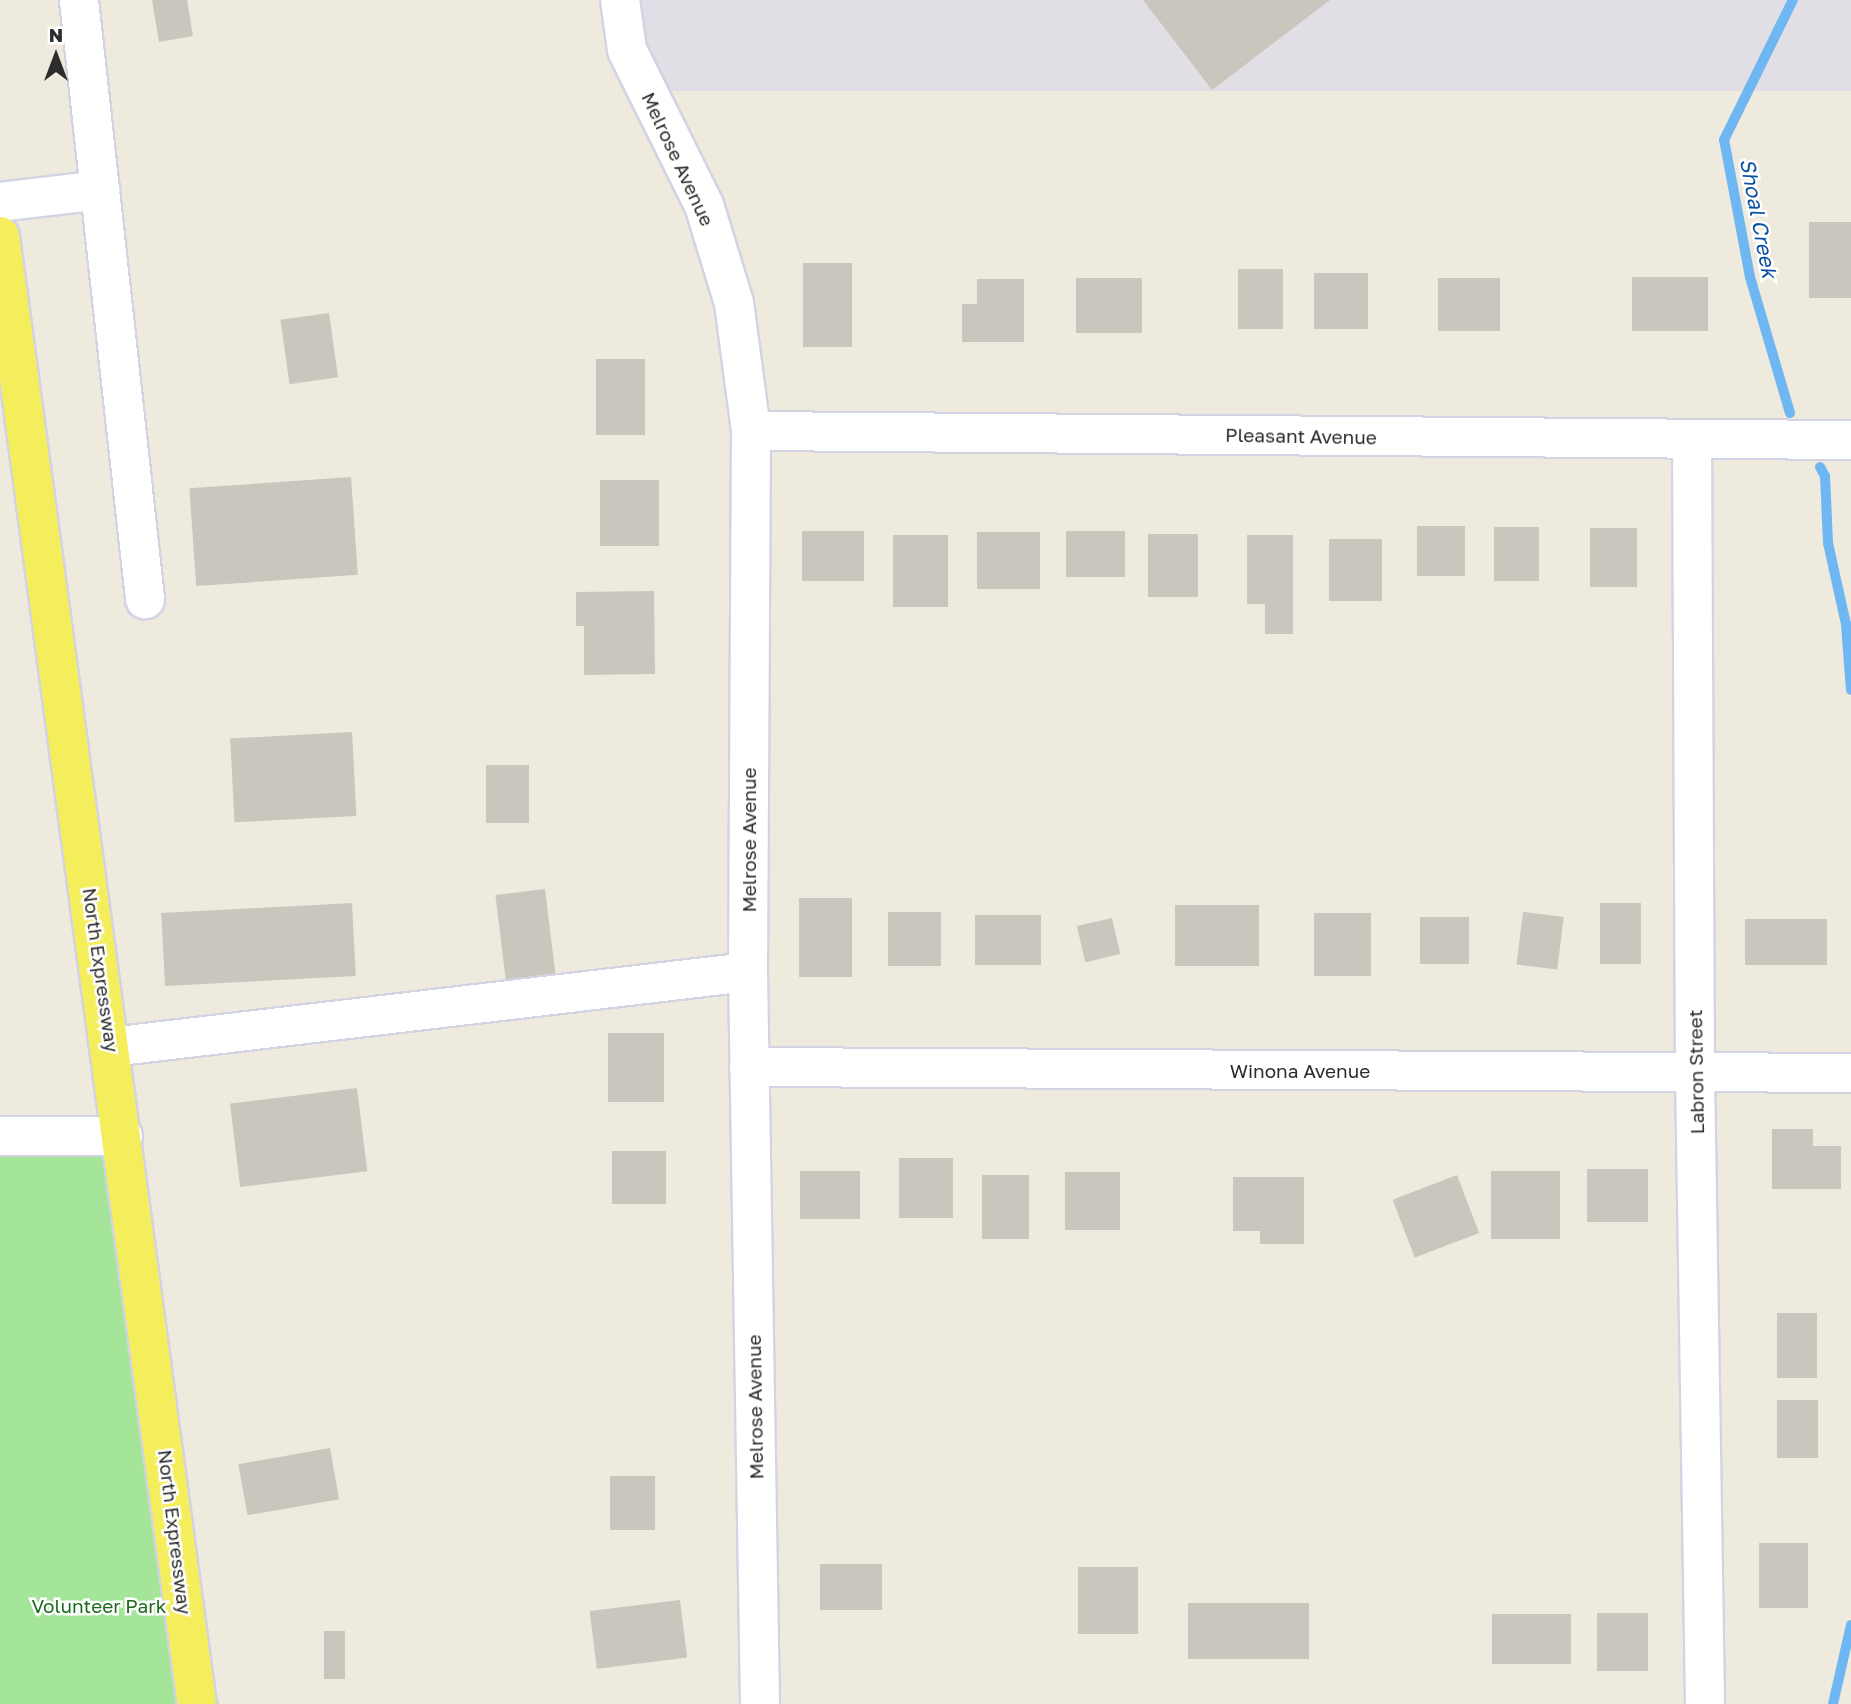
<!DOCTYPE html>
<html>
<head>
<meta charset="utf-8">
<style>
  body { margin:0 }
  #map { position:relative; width:1851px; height:1704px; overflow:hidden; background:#eeeadd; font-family:"Golos Text",sans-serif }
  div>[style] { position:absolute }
  .industrial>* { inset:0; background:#e2dee6; transform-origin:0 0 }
  .green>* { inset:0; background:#a5e599 }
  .stream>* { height:10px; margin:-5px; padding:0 5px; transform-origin:5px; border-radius:5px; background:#6eb7f2 }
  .building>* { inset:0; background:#c9c6bd; transform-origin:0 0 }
  .roads { filter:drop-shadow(2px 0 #d3d3e4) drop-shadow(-2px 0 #d3d3e4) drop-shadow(0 2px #d3d3e4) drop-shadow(0 -2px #d3d3e4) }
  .minor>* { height:38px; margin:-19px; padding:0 19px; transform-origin:19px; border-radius:19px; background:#fff }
  .major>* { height:38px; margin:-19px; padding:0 19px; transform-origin:19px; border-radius:19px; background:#f4ed5c }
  span { translate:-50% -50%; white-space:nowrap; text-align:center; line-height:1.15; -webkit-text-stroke:5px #fff; paint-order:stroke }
  .street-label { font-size:19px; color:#2c2c2c }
  .park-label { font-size:19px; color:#1b6b19 }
  .water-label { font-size:21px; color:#0a52a1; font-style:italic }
  .north { position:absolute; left:21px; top:21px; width:70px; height:70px; -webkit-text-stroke:5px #fff; paint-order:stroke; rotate:0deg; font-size:19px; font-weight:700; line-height:28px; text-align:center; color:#2c2c2c }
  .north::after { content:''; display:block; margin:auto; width:24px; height:32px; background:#2c2c2c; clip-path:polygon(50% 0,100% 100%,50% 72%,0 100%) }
</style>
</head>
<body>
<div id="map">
  <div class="industrial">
    <i style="left:626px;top:0;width:1225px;height:91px"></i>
  </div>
  <div class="green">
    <i style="clip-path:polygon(0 1145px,108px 1146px,219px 1704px,0 1704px)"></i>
  </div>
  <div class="stream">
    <i style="left:1790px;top:413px;width:142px;rotate:-106.4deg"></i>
    <i style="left:1750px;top:277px;width:139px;rotate:-100.7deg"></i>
    <i style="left:1724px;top:140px;width:156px;rotate:-63.8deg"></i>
    <i style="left:1820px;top:467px;width:10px;rotate:61deg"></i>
    <i style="left:1825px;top:476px;width:67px;rotate:87.4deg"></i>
    <i style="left:1828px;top:543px;width:83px;rotate:77.5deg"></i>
    <i style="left:1846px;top:624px;width:66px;rotate:85.7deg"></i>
    <i style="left:1833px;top:1704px;width:81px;rotate:-77.2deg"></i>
  </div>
  <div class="building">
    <i style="clip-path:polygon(152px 0,187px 0,193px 36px,159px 42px)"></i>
    <i style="clip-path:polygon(1143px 0,1330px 0,1212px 90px)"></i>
    <i style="left:1809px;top:222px;width:42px;height:76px"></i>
    <i style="left:803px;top:263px;width:49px;height:84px"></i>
    <i style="left:1238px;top:269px;width:45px;height:60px"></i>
    <i style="left:1314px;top:273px;width:54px;height:56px"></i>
    <i style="left:1632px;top:277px;width:76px;height:54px"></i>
    <i style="left:1076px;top:278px;width:66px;height:55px"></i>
    <i style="left:1438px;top:278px;width:62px;height:53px"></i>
    <i style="clip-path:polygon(977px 279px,1024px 279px,1024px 342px,962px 342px,962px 304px,977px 304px)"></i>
    <i style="left:329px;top:313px;width:65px;height:49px;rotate:82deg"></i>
    <i style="left:596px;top:359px;width:49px;height:76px"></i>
    <i style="left:351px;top:477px;width:98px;height:162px;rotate:86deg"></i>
    <i style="left:600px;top:480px;width:59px;height:66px"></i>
    <i style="left:1417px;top:526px;width:48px;height:50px"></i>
    <i style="left:1494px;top:527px;width:45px;height:54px"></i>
    <i style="left:1590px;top:528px;width:47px;height:59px"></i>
    <i style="left:802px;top:531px;width:62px;height:50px"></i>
    <i style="left:1066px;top:531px;width:59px;height:46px"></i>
    <i style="left:977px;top:532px;width:63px;height:57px"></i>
    <i style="left:1148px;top:534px;width:50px;height:63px"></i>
    <i style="left:893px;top:535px;width:55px;height:72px"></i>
    <i style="clip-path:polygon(1247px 535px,1293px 535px,1293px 634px,1265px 634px,1265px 604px,1247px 604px)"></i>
    <i style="left:1329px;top:539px;width:53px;height:62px"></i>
    <i style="clip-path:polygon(654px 591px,655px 674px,584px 675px,584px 626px,576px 626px,576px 592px)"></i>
    <i style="left:352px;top:732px;width:84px;height:122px;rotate:87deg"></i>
    <i style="left:486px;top:765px;width:43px;height:58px"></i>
    <i style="left:545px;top:889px;width:87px;height:50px;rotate:83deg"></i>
    <i style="left:799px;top:898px;width:53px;height:79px"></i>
    <i style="left:352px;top:903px;width:73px;height:191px;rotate:87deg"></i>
    <i style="left:1600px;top:903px;width:41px;height:61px"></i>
    <i style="left:1175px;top:905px;width:84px;height:61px"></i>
    <i style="left:888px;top:912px;width:53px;height:54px"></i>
    <i style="left:1523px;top:912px;width:41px;height:53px;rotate:7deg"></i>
    <i style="left:1314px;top:913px;width:57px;height:63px"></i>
    <i style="left:975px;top:915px;width:66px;height:50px"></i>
    <i style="left:1420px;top:917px;width:49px;height:47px"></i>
    <i style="left:1112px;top:918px;width:37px;height:36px;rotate:77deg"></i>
    <i style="left:1745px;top:919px;width:82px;height:46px"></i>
    <i style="left:608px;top:1033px;width:56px;height:69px"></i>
    <i style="left:357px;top:1088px;width:84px;height:128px;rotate:83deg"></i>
    <i style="clip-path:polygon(1772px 1129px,1813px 1129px,1813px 1146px,1841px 1146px,1841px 1189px,1772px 1189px)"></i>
    <i style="left:612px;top:1151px;width:54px;height:53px"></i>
    <i style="left:899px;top:1158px;width:54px;height:60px"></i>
    <i style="left:1587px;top:1169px;width:61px;height:53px"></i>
    <i style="left:800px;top:1171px;width:60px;height:48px"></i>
    <i style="left:1491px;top:1171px;width:69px;height:68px"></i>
    <i style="left:1065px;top:1172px;width:55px;height:58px"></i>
    <i style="left:982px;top:1175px;width:47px;height:64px"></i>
    <i style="left:1457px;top:1175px;width:62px;height:69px;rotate:69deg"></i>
    <i style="clip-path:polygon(1233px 1177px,1304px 1177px,1304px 1244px,1260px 1244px,1260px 1231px,1233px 1231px)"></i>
    <i style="left:1777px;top:1313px;width:40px;height:65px"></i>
    <i style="left:1777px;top:1400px;width:41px;height:58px"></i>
    <i style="left:330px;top:1448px;width:52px;height:93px;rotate:80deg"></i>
    <i style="left:610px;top:1476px;width:45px;height:54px"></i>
    <i style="left:1759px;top:1543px;width:49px;height:65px"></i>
    <i style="left:820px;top:1564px;width:62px;height:46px"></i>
    <i style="left:1078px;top:1567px;width:60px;height:67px"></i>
    <i style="left:680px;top:1600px;width:58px;height:91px;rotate:83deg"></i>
    <i style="left:1188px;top:1603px;width:121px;height:56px"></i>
    <i style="left:1597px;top:1613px;width:51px;height:58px"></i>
    <i style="left:1492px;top:1614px;width:79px;height:50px"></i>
    <i style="left:324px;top:1631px;width:21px;height:48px"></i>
  </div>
  <div class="roads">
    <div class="minor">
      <i style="left:79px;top:0;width:603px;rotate:83.71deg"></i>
      <i style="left:620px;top:0;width:50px;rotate:82deg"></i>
      <i style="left:627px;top:50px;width:173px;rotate:63.6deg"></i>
      <i style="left:704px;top:205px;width:102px;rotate:73deg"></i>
      <i style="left:734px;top:303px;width:129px;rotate:82.4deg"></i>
      <i style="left:751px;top:431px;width:541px;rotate:90.32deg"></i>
      <i style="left:748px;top:972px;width:732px;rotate:89.06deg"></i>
      <i style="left:0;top:202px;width:101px;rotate:-6.8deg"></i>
      <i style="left:751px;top:431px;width:1100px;rotate:0.47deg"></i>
      <i style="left:1692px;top:440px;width:633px;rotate:89.73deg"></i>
      <i style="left:1695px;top:1073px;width:631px;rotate:89.09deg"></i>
      <i style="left:111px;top:1047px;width:641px;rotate:-6.72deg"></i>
      <i style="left:749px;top:1067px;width:1102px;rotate:0.31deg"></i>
      <i style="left:0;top:1136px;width:123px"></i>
    </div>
    <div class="major">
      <i style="left:0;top:236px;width:1481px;rotate:82.36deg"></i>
    </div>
  </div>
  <div class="street-label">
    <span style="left:678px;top:159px;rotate:65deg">Melrose Avenue</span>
    <span style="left:1301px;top:436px;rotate:1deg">Pleasant Avenue</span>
    <span style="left:749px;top:840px;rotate:-90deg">Melrose Avenue</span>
    <span style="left:101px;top:970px;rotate:82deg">North Expressway</span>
    <span style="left:1300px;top:1071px">Winona Avenue</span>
    <span style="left:1696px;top:1072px;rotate:-91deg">Labron Street</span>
    <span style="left:755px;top:1407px;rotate:-91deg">Melrose Avenue</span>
    <span style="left:175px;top:1532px;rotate:83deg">North Expressway</span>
  </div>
  <div class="park-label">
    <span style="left:99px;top:1606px">Volunteer Park</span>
  </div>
  <div class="water-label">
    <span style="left:1759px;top:218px;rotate:79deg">Shoal Creek</span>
  </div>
  <div class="north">N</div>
</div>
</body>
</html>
